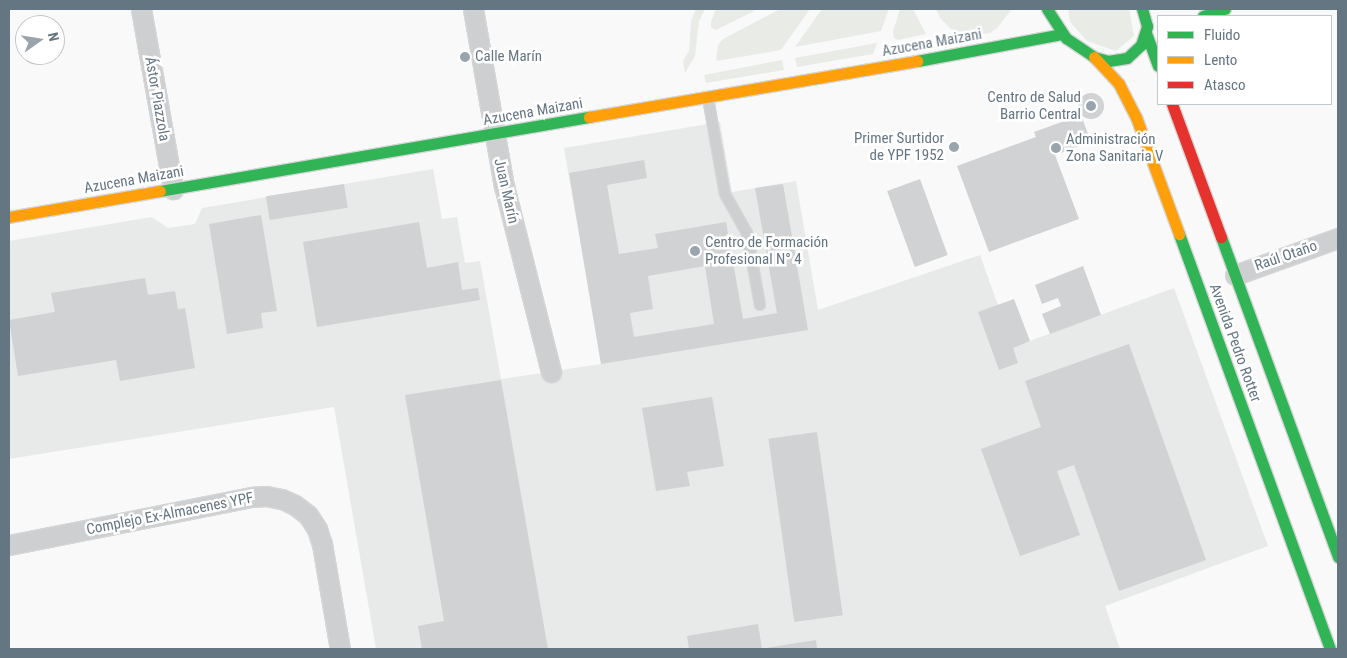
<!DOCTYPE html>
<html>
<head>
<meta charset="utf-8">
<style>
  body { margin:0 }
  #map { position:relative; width:1347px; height:658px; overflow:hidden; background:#f9f9f9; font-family:"Roboto Condensed",sans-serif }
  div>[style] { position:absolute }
  .built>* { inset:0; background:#e8e9e9 }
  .green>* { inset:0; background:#e8ebe6 }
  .building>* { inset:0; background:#d0d2d3; transform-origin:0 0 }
  .round { border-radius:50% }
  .roads { filter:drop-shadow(1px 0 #d5d6d7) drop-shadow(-1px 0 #d5d6d7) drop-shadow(0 1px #d5d6d7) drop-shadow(0 -1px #d5d6d7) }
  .lane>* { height:10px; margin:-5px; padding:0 5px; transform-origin:5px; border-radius:5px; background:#cecfd0 }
  .street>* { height:19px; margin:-9.5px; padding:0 9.5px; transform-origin:9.5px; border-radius:9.5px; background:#cecfd0 }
  .fast>* { height:11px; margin:-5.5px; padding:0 5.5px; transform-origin:5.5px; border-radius:5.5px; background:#30b455 }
  .slow>* { height:11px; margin:-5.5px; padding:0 5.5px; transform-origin:5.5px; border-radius:5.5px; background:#ff9f0a }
  .jam>* { height:11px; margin:-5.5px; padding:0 5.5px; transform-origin:5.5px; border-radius:5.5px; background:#e5322d }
  .dots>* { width:14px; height:14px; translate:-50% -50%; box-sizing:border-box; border:2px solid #fff; border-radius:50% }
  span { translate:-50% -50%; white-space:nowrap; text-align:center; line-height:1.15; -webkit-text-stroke:5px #fff; paint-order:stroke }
  .street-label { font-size:15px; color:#657683 }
  .poi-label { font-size:15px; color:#657683 }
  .left { translate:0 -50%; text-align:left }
  .right { translate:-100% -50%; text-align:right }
  .frame { position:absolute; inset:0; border:10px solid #657683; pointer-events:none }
  .legend { position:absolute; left:1157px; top:15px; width:175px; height:90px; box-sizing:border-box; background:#fff; border:1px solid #c1c8cd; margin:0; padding:6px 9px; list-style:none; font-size:15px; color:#657683 }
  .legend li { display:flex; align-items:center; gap:10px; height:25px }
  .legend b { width:25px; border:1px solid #c1c8cd }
  .north { position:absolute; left:15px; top:15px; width:50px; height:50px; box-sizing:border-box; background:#fff; border:1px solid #c1c8cd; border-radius:50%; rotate:77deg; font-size:14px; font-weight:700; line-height:20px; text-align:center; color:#657683 }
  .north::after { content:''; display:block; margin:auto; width:18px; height:22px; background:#99a4ac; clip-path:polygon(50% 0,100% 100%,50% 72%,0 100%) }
</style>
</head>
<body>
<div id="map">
  <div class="built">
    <i style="clip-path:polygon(720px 122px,732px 192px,796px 181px,818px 310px,980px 255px,1013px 347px,1174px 288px,1268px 546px,1105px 606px,1120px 649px,376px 649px,334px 407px,9px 459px,9px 241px,152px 217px,168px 228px,195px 224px,202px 208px,433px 169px,442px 219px,457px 217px,465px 263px,480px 261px,501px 379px,601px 364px,564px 148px)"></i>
  </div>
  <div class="green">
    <i style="clip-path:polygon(696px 9px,705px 9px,699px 21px,695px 56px,685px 73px,683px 61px,689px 51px,691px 21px)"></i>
    <i style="clip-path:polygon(716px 9px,758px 9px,716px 30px,711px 27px,711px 22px)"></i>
    <i style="clip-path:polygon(780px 9px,810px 9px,781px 50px,716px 61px,718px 45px,723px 39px)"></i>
    <i style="clip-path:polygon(822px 9px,889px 9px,881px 31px,795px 47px)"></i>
    <i style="clip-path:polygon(900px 9px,913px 9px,926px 34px,898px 40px,894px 38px,893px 32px)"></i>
    <i style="clip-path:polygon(936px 9px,1012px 9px,997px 28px,990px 33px,973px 36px,951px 29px,940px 18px)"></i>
    <i style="clip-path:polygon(1068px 9px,1129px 9px,1134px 36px,1116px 51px,1087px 41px,1070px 22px)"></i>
    <i style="clip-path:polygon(877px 43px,873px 54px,797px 67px,795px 58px)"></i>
    <i style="clip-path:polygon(782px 60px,784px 70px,706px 83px,704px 75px)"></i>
  </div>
  <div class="building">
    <i class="round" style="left:1078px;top:93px;width:26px;height:26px"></i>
    <i style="clip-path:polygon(1081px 115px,1091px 142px,1055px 155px,1079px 219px,989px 252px,957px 166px,1036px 137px,1034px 132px)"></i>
    <i style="clip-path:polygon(evenodd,644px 160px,647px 178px,607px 185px,619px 254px,658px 248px,655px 234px,726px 222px,743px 319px,777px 313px,755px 188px,783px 184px,808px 330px,601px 364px,569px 173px,644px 160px,705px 266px,714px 324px,634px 337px,630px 313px,653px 309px,648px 276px,705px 266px)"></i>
    <i style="left:920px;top:179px;width:81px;height:35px;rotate:70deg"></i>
    <i style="left:344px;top:184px;width:24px;height:79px;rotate:81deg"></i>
    <i style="clip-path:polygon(261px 215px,277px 311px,261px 313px,263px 328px,227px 334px,209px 224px)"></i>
    <i style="clip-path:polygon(419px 222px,427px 268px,458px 262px,462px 290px,478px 288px,480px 300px,317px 327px,303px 242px)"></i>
    <i style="clip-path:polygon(1083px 266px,1101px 315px,1050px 334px,1042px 314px,1061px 306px,1058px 298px,1042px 304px,1035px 285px)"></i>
    <i style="clip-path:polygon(145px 278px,148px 295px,175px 291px,178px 309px,185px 308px,195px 368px,120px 381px,116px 360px,18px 376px,9px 320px,55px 312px,51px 293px)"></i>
    <i style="clip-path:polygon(1014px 299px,1030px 341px,1013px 348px,1018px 363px,999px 370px,978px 312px)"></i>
    <i style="clip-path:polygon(1129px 344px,1206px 560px,1119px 591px,1074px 465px,1057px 471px,1080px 535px,1020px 556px,981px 449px,1041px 427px,1025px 381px)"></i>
    <i style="clip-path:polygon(501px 380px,548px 649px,422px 649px,418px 626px,444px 621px,405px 395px)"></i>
    <i style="clip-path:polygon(712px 397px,724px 466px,687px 472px,690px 486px,656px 491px,642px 408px)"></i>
    <i style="left:817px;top:432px;width:185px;height:49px;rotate:82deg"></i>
    <i style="clip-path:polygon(758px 624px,762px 649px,689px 649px,687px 636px)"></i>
    <i style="clip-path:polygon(816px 640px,817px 649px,766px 649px,766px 648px)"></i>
  </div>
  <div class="roads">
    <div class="lane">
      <i style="left:708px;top:98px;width:97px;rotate:80deg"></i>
      <i style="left:725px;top:194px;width:45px;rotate:60.6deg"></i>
      <i style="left:747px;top:233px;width:73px;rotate:79.8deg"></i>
    </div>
    <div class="street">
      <i style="left:141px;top:9px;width:183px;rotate:79.9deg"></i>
      <i style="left:473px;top:9px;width:180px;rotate:80.1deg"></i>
      <i style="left:504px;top:186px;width:192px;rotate:75.8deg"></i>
      <i style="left:1235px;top:275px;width:109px;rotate:-19.8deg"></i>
      <i style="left:9px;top:545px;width:247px;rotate:-11.2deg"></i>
      <i style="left:251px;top:497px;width:15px;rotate:-4deg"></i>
      <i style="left:266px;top:496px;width:16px;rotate:11deg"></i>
      <i style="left:282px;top:499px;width:14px;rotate:25deg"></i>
      <i style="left:295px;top:505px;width:16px;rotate:38deg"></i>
      <i style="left:308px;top:515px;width:17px;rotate:57deg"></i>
      <i style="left:317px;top:529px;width:16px;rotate:72deg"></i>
      <i style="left:322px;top:544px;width:107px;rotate:80.3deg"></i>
    </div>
    <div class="fast">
      <i style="left:1047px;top:9px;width:35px;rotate:57deg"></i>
      <i style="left:1066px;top:38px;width:34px;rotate:34deg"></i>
      <i style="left:1094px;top:57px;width:15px;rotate:16deg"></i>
      <i style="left:1108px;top:61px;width:19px;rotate:-9deg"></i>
      <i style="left:1127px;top:58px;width:19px;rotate:-43deg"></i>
      <i style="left:1141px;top:45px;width:20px;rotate:-72deg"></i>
      <i style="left:1147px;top:26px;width:18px;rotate:-106deg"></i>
      <i style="left:1203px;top:16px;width:23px;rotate:-18deg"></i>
      <i style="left:1146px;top:33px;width:35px;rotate:70deg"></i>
      <i style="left:917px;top:61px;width:147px;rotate:-10.5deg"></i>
      <i style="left:160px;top:191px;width:435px;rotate:-9.8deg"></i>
      <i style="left:1179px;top:234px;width:442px;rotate:70deg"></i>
      <i style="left:1221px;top:237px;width:341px;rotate:69.9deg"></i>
    </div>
    <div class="slow">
      <i style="left:1094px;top:57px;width:37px;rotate:47deg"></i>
      <i style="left:1119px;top:84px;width:37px;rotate:63deg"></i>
      <i style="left:1136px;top:117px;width:125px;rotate:69.8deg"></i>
      <i style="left:589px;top:117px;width:333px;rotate:-9.7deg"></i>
      <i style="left:9px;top:217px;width:153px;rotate:-9.8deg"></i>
    </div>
    <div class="jam">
      <i style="left:1172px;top:104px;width:142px;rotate:69.8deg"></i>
    </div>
  </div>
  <div class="dots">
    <i style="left:465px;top:57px;background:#99a4ac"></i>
    <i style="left:1091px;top:106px;background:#99a4ac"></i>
    <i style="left:954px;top:147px;background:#99a4ac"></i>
    <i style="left:1056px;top:148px;background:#99a4ac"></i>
    <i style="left:695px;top:251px;background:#99a4ac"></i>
  </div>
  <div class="street-label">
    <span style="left:932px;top:43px;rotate:-10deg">Azucena Maizani</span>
    <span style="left:157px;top:99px;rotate:80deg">Ástor Piazzola</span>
    <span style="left:533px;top:112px;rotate:-10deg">Azucena Maizani</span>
    <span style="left:134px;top:180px;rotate:-10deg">Azucena Maizani</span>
    <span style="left:506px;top:191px;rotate:77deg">Juan Marín</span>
    <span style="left:1286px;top:256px;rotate:-19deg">Raúl Otaño</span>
    <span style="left:1235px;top:343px;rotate:70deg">Avenida Pedro Rotter</span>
    <span style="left:170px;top:514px;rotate:-11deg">Complejo Ex-Almacenes YPF</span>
  </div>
  <div class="poi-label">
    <span class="left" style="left:475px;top:57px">Calle Marín</span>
    <span class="right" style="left:1081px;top:106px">Centro de Salud<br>Barrio Central</span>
    <span class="right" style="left:944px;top:147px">Primer Surtidor<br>de YPF 1952</span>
    <span class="left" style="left:1066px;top:148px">Administración<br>Zona Sanitaria V</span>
    <span class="left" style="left:705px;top:251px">Centro de Formación<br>Profesional N° 4</span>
  </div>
  <div class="frame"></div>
  <ul class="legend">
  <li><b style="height:6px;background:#30b455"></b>Fluido</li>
  <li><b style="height:6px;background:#ff9f0a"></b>Lento</li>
  <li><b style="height:6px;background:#e5322d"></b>Atasco</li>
  </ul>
  <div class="north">N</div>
</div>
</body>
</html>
